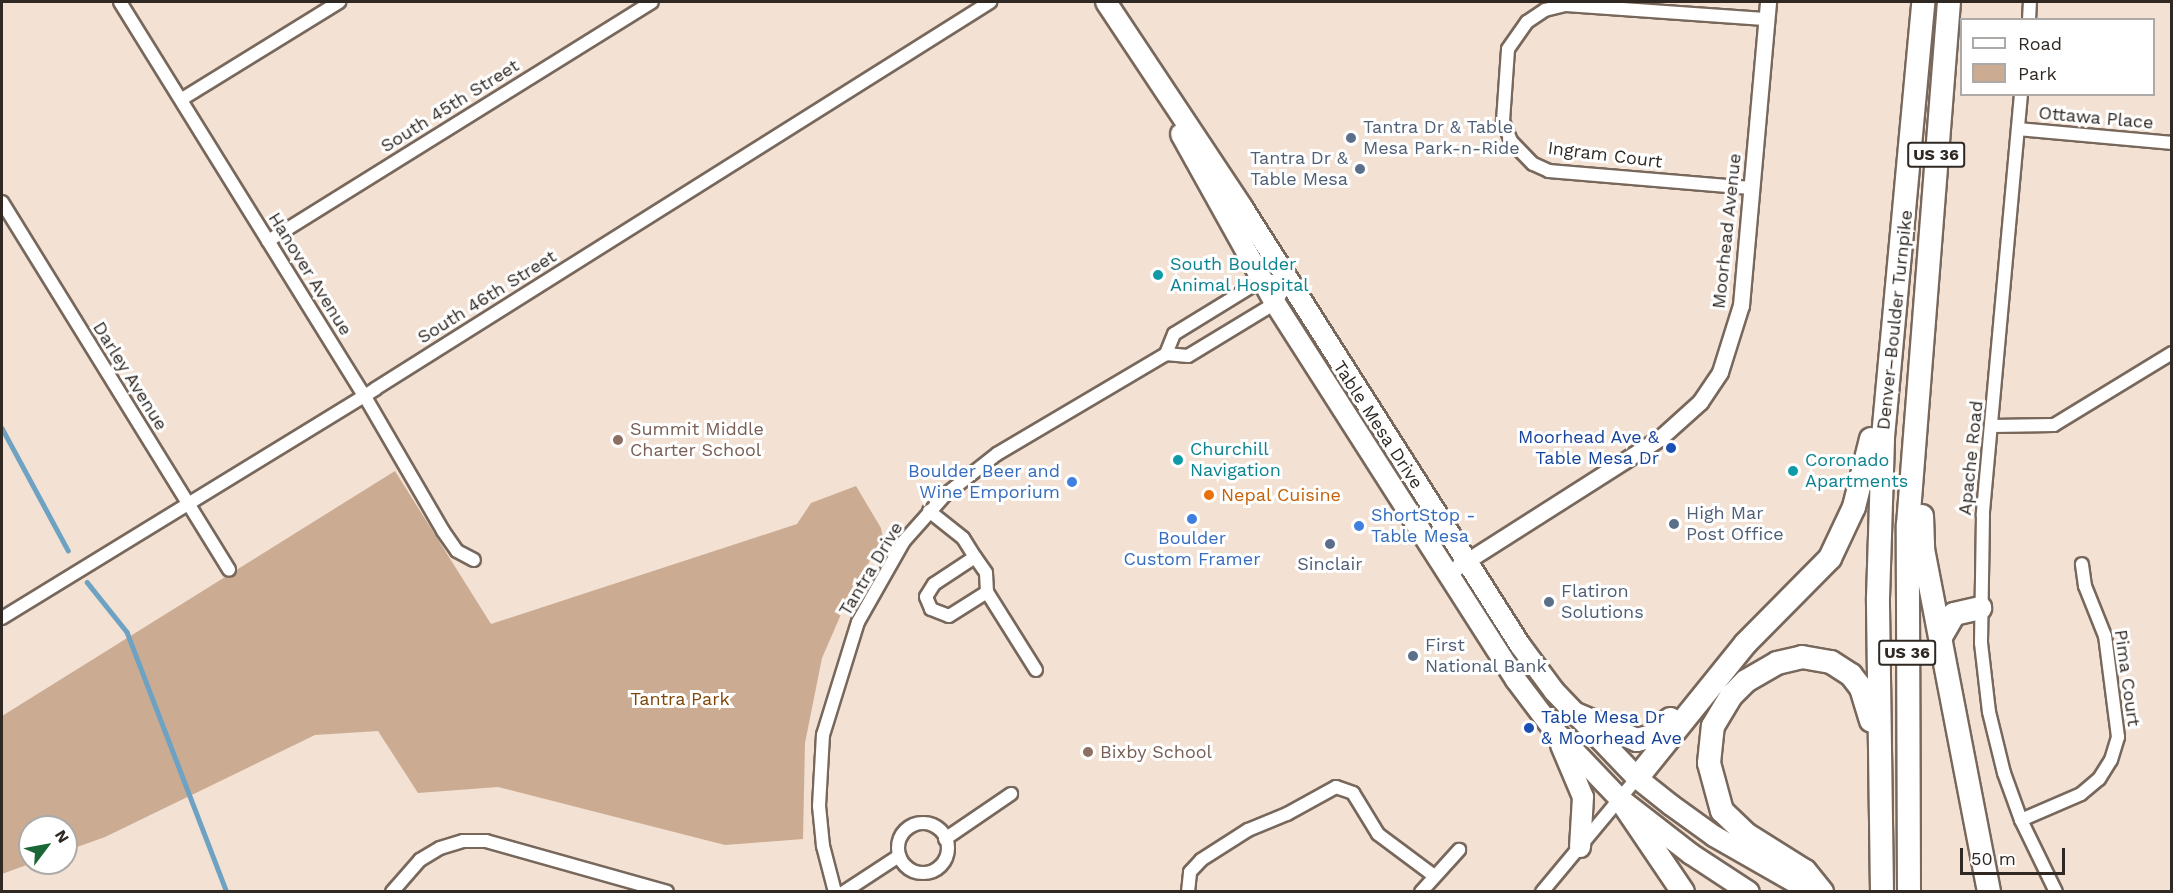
<!DOCTYPE html>
<html>
<head>
<meta charset="utf-8">
<style>
  body { margin:0 }
  #map { position:relative; width:2173px; height:893px; overflow:hidden; background:#f3e1d3; font-family:"Work Sans",sans-serif }
  div>[style] { position:absolute }
  .green>* { inset:0; background:#cbac93 }
  .stream>* { height:4.5px; margin:-2.25px; padding:0 2.25px; transform-origin:2.25px; border-radius:2.25px; background:#6ea2c3 }
  .roads { filter:drop-shadow(2px 0 #78685c) drop-shadow(-2px 0 #78685c) drop-shadow(0 2px #78685c) drop-shadow(0 -2px #78685c) }
  .minor>* { height:12px; margin:-6px; padding:0 6px; transform-origin:6px; border-radius:6px; background:#fff }
  .minor>.ring { margin:-6px; padding:0; box-sizing:content-box; background:none; border:12px solid #fff; border-radius:50% }
  .tertiary>* { height:15px; margin:-7.5px; padding:0 7.5px; transform-origin:7.5px; border-radius:7.5px; background:#fff }
  .trunk>* { height:20px; margin:-10px; padding:0 10px; transform-origin:10px; border-radius:10px; background:#fff }
  .motorway>* { height:22px; margin:-11px; padding:0 11px; transform-origin:11px; border-radius:11px; background:#fff }
  .dots>* { width:16px; height:16px; translate:-50% -50%; box-sizing:border-box; border:3px solid #fff; border-radius:50% }
  span { translate:-50% -50%; white-space:nowrap; text-align:center; line-height:1.15; -webkit-text-stroke:6px #fff; paint-order:stroke }
  .shield-label span { padding:2px 4px; background:#fff; border:2px solid; border-radius:4px; -webkit-text-stroke-width:0 }
  .shield-label { font-size:16px; color:#2f2823; font-weight:700 }
  .street-label { font-size:18px; color:#2f2823 }
  .service-label { font-size:18px; color:#4e5e75 }
  .left { translate:0 -50%; text-align:left }
  .right { translate:-100% -50%; text-align:right }
  .culture-label { font-size:18px; color:#0d838f }
  .education-label { font-size:18px; color:#785e54 }
  .transit-label { font-size:18px; color:#164399 }
  .shop-label { font-size:18px; color:#366cbe }
  .food-label { font-size:18px; color:#c56008 }
  .park-label { font-size:18px; color:#7f4605 }
  .frame { position:absolute; inset:0; border:3px solid #2f2823; pointer-events:none }
  .legend { position:absolute; left:1960px; top:18px; width:195px; height:78px; box-sizing:border-box; background:#fff; border:2px solid #aca9a7; margin:0; padding:8px 10px; list-style:none; font-size:18px; color:#2f2823 }
  .legend li { display:flex; align-items:center; gap:12px; height:30px }
  .legend b { width:30px; border:2px solid #aca9a7 }
  .north { position:absolute; left:18px; top:815px; width:60px; height:60px; box-sizing:border-box; background:#fff; border:2px solid #aca9a7; border-radius:50%; rotate:58deg; font-size:16px; font-weight:700; line-height:24px; text-align:center; color:#2f2823 }
  .north::after { content:''; display:block; margin:auto; width:21px; height:27px; background:#196736; clip-path:polygon(50% 0,100% 100%,50% 72%,0 100%) }
  .scale { position:absolute; left:1960px; top:848px; width:105px; height:27px; box-sizing:border-box; border:3px solid #2f2823; border-top:0; padding-left:8px; font-size:18px; line-height:21px; white-space:nowrap; color:#2f2823; -webkit-text-stroke:4px #fff; paint-order:stroke }
</style>
</head>
<body>
<div id="map">
  <div class="green">
    <i style="clip-path:polygon(395px 471px,491px 624px,797px 524px,811px 503px,856px 486px,881px 528px,883px 539px,849px 596px,822px 658px,805px 743px,803px 839px,725px 845px,498px 787px,418px 793px,378px 731px,315px 735px,105px 837px,66px 851px,66px 827px,30px 827px,32px 863px,2px 874px,2px 716px)"></i>
  </div>
  <div class="stream">
    <i style="left:2px;top:428px;width:139px;rotate:61.6deg"></i>
    <i style="left:87px;top:582px;width:64px;rotate:51.3deg"></i>
    <i style="left:127px;top:632px;width:279px;rotate:69deg"></i>
  </div>
  <div class="roads">
    <div class="minor">
      <i style="left:120px;top:2px;width:463px;rotate:58.2deg"></i>
      <i style="left:364px;top:395px;width:157px;rotate:59.8deg"></i>
      <i style="left:443px;top:531px;width:24px;rotate:55deg"></i>
      <i style="left:457px;top:551px;width:19px;rotate:28deg"></i>
      <i style="left:2029px;top:20px;width:18px;rotate:-87deg"></i>
      <i style="left:2021px;top:94px;width:423px;rotate:95.2deg"></i>
      <i style="left:1983px;top:515px;width:128px;rotate:90.9deg"></i>
      <i style="left:1981px;top:643px;width:69px;rotate:83.4deg"></i>
      <i style="left:1989px;top:712px;width:63px;rotate:76.2deg"></i>
      <i style="left:2004px;top:773px;width:50px;rotate:70.1deg"></i>
      <i style="left:2021px;top:820px;width:80px;rotate:64.1deg"></i>
      <i style="left:182px;top:99px;width:185px;rotate:-31.7deg"></i>
      <i style="left:2018px;top:129px;width:155px;rotate:5.2deg"></i>
      <i style="left:1751px;top:188px;width:203px;rotate:-175.2deg"></i>
      <i style="left:1549px;top:171px;width:17px;rotate:-156deg"></i>
      <i style="left:1533px;top:164px;width:32px;rotate:-134deg"></i>
      <i style="left:1511px;top:141px;width:22px;rotate:-112deg"></i>
      <i style="left:1503px;top:121px;width:72px;rotate:-86deg"></i>
      <i style="left:1508px;top:49px;width:33px;rotate:-55deg"></i>
      <i style="left:1527px;top:22px;width:22px;rotate:-34deg"></i>
      <i style="left:1545px;top:10px;width:21px;rotate:-14deg"></i>
      <i style="left:1565px;top:5px;width:201px;rotate:4deg"></i>
      <i style="left:2px;top:202px;width:432px;rotate:58.3deg"></i>
      <i style="left:268px;top:241px;width:452px;rotate:-31.9deg"></i>
      <i style="left:1992px;top:426px;width:62px;rotate:-0.9deg"></i>
      <i style="left:2054px;top:425px;width:138px;rotate:-31.4deg"></i>
      <i style="left:929px;top:511px;width:43px;rotate:38.5deg"></i>
      <i style="left:963px;top:538px;width:22px;rotate:58deg"></i>
      <i style="left:975px;top:557px;width:49px;rotate:146.6deg"></i>
      <i style="left:934px;top:584px;width:15px;rotate:122deg"></i>
      <i style="left:926px;top:597px;width:13px;rotate:67deg"></i>
      <i style="left:931px;top:609px;width:19px;rotate:21deg"></i>
      <i style="left:949px;top:616px;width:45px;rotate:-32.3deg"></i>
      <i style="left:987px;top:592px;width:92px;rotate:57.9deg"></i>
      <i style="left:975px;top:557px;width:19px;rotate:55deg"></i>
      <i style="left:986px;top:573px;width:19px;rotate:87deg"></i>
      <i style="left:2px;top:618px;width:438px;rotate:-31.5deg"></i>
      <i style="left:375px;top:389px;width:727px;rotate:-32.18deg"></i>
      <i style="left:2021px;top:820px;width:65px;rotate:-23.4deg"></i>
      <i style="left:2081px;top:794px;width:23px;rotate:-40deg"></i>
      <i style="left:2099px;top:779px;width:22px;rotate:-58deg"></i>
      <i style="left:2111px;top:760px;width:24px;rotate:-73deg"></i>
      <i style="left:2118px;top:737px;width:102px;rotate:-97.3deg"></i>
      <i style="left:2105px;top:636px;width:54px;rotate:-111.8deg"></i>
      <i style="left:2085px;top:586px;width:22px;rotate:-98deg"></i>
      <i class="ring" style="left:898px;top:823px;width:38px;height:38px"></i>
      <i style="left:945px;top:839px;width:80px;rotate:-34.3deg"></i>
      <i style="left:392px;top:892px;width:43px;rotate:-48.8deg"></i>
      <i style="left:420px;top:860px;width:23px;rotate:-31deg"></i>
      <i style="left:440px;top:848px;width:24px;rotate:-17deg"></i>
      <i style="left:463px;top:841px;width:23px"></i>
      <i style="left:486px;top:841px;width:188px;rotate:15.7deg"></i>
      <i style="left:835px;top:892px;width:48px;rotate:-104.6deg"></i>
      <i style="left:823px;top:846px;width:40px;rotate:-95.7deg"></i>
      <i style="left:819px;top:806px;width:71px;rotate:-86.8deg"></i>
      <i style="left:823px;top:735px;width:118px;rotate:-72.8deg"></i>
      <i style="left:858px;top:622px;width:93px;rotate:-60.4deg"></i>
      <i style="left:904px;top:541px;width:62px;rotate:-48.3deg"></i>
      <i style="left:945px;top:495px;width:66px;rotate:-38.3deg"></i>
      <i style="left:997px;top:454px;width:196px;rotate:-30.6deg"></i>
      <i style="left:1166px;top:354px;width:22px;rotate:5deg"></i>
      <i style="left:1188px;top:356px;width:102px;rotate:-31.3deg"></i>
      <i style="left:1275px;top:303px;width:25px;rotate:-58deg"></i>
      <i style="left:1288px;top:282px;width:26px;rotate:-176deg"></i>
      <i style="left:1262px;top:280px;width:103px;rotate:148.5deg"></i>
      <i style="left:1174px;top:334px;width:22px;rotate:112deg"></i>
      <i style="left:844px;top:892px;width:66px;rotate:-33.2deg"></i>
      <i style="left:1188px;top:892px;width:20px;rotate:-84deg"></i>
      <i style="left:1190px;top:872px;width:16px;rotate:-47deg"></i>
      <i style="left:1201px;top:860px;width:56px;rotate:-32.6deg"></i>
      <i style="left:1248px;top:830px;width:42px;rotate:-22.3deg"></i>
      <i style="left:1287px;top:814px;width:56px;rotate:-28.9deg"></i>
      <i style="left:1336px;top:787px;width:18px;rotate:19deg"></i>
      <i style="left:1353px;top:793px;width:48px;rotate:58.6deg"></i>
      <i style="left:1378px;top:834px;width:69px;rotate:36.7deg"></i>
      <i style="left:1421px;top:892px;width:57px;rotate:-47.9deg"></i>
      <i style="left:1542px;top:892px;width:148px;rotate:-50.2deg"></i>
    </div>
    <div class="tertiary">
      <i style="left:1448px;top:573px;width:251px;rotate:-32.5deg"></i>
      <i style="left:1660px;top:438px;width:54px;rotate:-42deg"></i>
      <i style="left:1700px;top:402px;width:36px;rotate:-56deg"></i>
      <i style="left:1720px;top:372px;width:70px;rotate:-72.6deg"></i>
      <i style="left:1741px;top:305px;width:304px;rotate:-84.9deg"></i>
    </div>
    <div class="trunk">
      <i style="left:1106px;top:2px;width:246px;rotate:56.4deg"></i>
      <i style="left:1242px;top:207px;width:519px;rotate:57.6deg"></i>
      <i style="left:1520px;top:645px;width:57px;rotate:53.5deg"></i>
      <i style="left:1554px;top:691px;width:120px;rotate:46.3deg"></i>
      <i style="left:1637px;top:778px;width:43px;rotate:38.5deg"></i>
      <i style="left:1671px;top:805px;width:53px;rotate:35.8deg"></i>
      <i style="left:1714px;top:836px;width:113px;rotate:29.7deg"></i>
      <i style="left:1181px;top:134px;width:193px;rotate:60.9deg"></i>
      <i style="left:1275px;top:303px;width:447px;rotate:57.4deg"></i>
      <i style="left:1516px;top:680px;width:61px;rotate:52.9deg"></i>
      <i style="left:1553px;top:729px;width:97px;rotate:46.3deg"></i>
      <i style="left:1620px;top:799px;width:90px;rotate:37.8deg"></i>
      <i style="left:1691px;top:854px;width:69px;rotate:33.2deg"></i>
      <i style="left:1561px;top:745px;width:56px;rotate:67.1deg"></i>
      <i style="left:1583px;top:797px;width:50px;rotate:93.4deg"></i>
    </div>
    <div class="motorway">
      <i style="left:1922px;top:516px;width:33px;rotate:88deg"></i>
      <i style="left:1923px;top:549px;width:349px;rotate:79.1deg"></i>
      <i style="left:1942px;top:635px;width:24px;rotate:-60deg"></i>
      <i style="left:1954px;top:614px;width:27px;rotate:-13deg"></i>
      <i style="left:1573px;top:713px;width:69px;rotate:22.9deg"></i>
      <i style="left:1637px;top:740px;width:16px;rotate:-15deg"></i>
      <i style="left:1652px;top:736px;width:25px;rotate:-43deg"></i>
      <i style="left:1637px;top:778px;width:172px;rotate:-51.1deg"></i>
      <i style="left:1745px;top:644px;width:121px;rotate:-45.3deg"></i>
      <i style="left:1830px;top:558px;width:56px;rotate:-64.8deg"></i>
      <i style="left:1854px;top:507px;width:70px;rotate:-76deg"></i>
      <i style="left:1620px;top:799px;width:112px;rotate:55.9deg"></i>
      <i style="left:1822px;top:892px;width:27px;rotate:-129deg"></i>
      <i style="left:1805px;top:871px;width:70px;rotate:-147.9deg"></i>
      <i style="left:1746px;top:834px;width:33px;rotate:-136deg"></i>
      <i style="left:1722px;top:811px;width:50px;rotate:-105.2deg"></i>
      <i style="left:1709px;top:763px;width:37px;rotate:-84deg"></i>
      <i style="left:1713px;top:726px;width:35px;rotate:-59deg"></i>
      <i style="left:1731px;top:696px;width:21px;rotate:-45deg"></i>
      <i style="left:1746px;top:681px;width:36px;rotate:-30deg"></i>
      <i style="left:1777px;top:663px;width:26px;rotate:-13deg"></i>
      <i style="left:1802px;top:657px;width:29px;rotate:10deg"></i>
      <i style="left:1831px;top:662px;width:24px;rotate:33deg"></i>
      <i style="left:1851px;top:675px;width:16px;rotate:52deg"></i>
      <i style="left:1861px;top:688px;width:34px;rotate:73deg"></i>
      <i style="left:1882px;top:892px;width:294px;rotate:-90.8deg"></i>
      <i style="left:1878px;top:598px;width:161px;rotate:-88.2deg"></i>
      <i style="left:1883px;top:437px;width:437px;rotate:-84.7deg"></i>
      <i style="left:1909px;top:892px;width:367px;rotate:-90.2deg"></i>
      <i style="left:1908px;top:525px;width:525px;rotate:-85.52deg"></i>
    </div>
  </div>
  <div class="dots">
    <i style="left:1351px;top:138px;background:#5c6f8a"></i>
    <i style="left:1360px;top:169px;background:#5c6f8a"></i>
    <i style="left:1158px;top:275px;background:#0f9aa8"></i>
    <i style="left:618px;top:440px;background:#8d6e63"></i>
    <i style="left:1671px;top:448px;background:#1a4fb4"></i>
    <i style="left:1178px;top:460px;background:#0f9aa8"></i>
    <i style="left:1793px;top:471px;background:#0f9aa8"></i>
    <i style="left:1072px;top:482px;background:#3f7fe0"></i>
    <i style="left:1209px;top:495px;background:#e8710a"></i>
    <i style="left:1192px;top:519px;background:#3f7fe0"></i>
    <i style="left:1674px;top:524px;background:#5c6f8a"></i>
    <i style="left:1359px;top:526px;background:#3f7fe0"></i>
    <i style="left:1330px;top:544px;background:#5c6f8a"></i>
    <i style="left:1549px;top:602px;background:#5c6f8a"></i>
    <i style="left:1413px;top:656px;background:#5c6f8a"></i>
    <i style="left:1529px;top:728px;background:#1a4fb4"></i>
    <i style="left:1088px;top:752px;background:#8d6e63"></i>
  </div>
  <div class="shield-label">
    <span style="left:1936px;top:155px">US 36</span>
    <span style="left:1907px;top:653px">US 36</span>
  </div>
  <div class="street-label">
    <span style="left:450px;top:106px;rotate:-32deg">South 45th Street</span>
    <span style="left:2096px;top:118px;rotate:5deg">Ottawa Place</span>
    <span style="left:1605px;top:155px;rotate:7deg">Ingram Court</span>
    <span style="left:1727px;top:231px;rotate:-84deg">Moorhead Avenue</span>
    <span style="left:310px;top:274px;rotate:58deg">Hanover Avenue</span>
    <span style="left:487px;top:297px;rotate:-32deg">South 46th Street</span>
    <span style="left:1895px;top:320px;rotate:-84deg">Denver–Boulder Turnpike</span>
    <span style="left:130px;top:376px;rotate:58deg">Darley Avenue</span>
    <span style="left:1378px;top:425px;rotate:57deg">Table Mesa Drive</span>
    <span style="left:1971px;top:458px;rotate:-84deg">Apache Road</span>
    <span style="left:871px;top:569px;rotate:-59deg">Tantra Drive</span>
    <span style="left:2127px;top:678px;rotate:82deg">Pima Court</span>
  </div>
  <div class="service-label">
    <span class="left" style="left:1363px;top:138px">Tantra Dr &amp; Table<br>Mesa Park-n-Ride</span>
    <span class="right" style="left:1348px;top:169px">Tantra Dr &amp;<br>Table Mesa</span>
    <span class="left" style="left:1686px;top:524px">High Mar<br>Post Office</span>
    <span style="left:1330px;top:564px">Sinclair</span>
    <span class="left" style="left:1561px;top:602px">Flatiron<br>Solutions</span>
    <span class="left" style="left:1425px;top:656px">First<br>National Bank</span>
  </div>
  <div class="culture-label">
    <span class="left" style="left:1170px;top:275px">South Boulder<br>Animal Hospital</span>
    <span class="left" style="left:1190px;top:460px">Churchill<br>Navigation</span>
    <span class="left" style="left:1805px;top:471px">Coronado<br>Apartments</span>
  </div>
  <div class="education-label">
    <span class="left" style="left:630px;top:440px">Summit Middle<br>Charter School</span>
    <span class="left" style="left:1100px;top:752px">Bixby School</span>
  </div>
  <div class="transit-label">
    <span class="right" style="left:1659px;top:448px">Moorhead Ave &amp;<br>Table Mesa Dr</span>
    <span class="left" style="left:1541px;top:728px">Table Mesa Dr<br>&amp; Moorhead Ave</span>
  </div>
  <div class="shop-label">
    <span class="right" style="left:1060px;top:482px">Boulder Beer and<br>Wine Emporium</span>
    <span class="left" style="left:1371px;top:526px">ShortStop -<br>Table Mesa</span>
    <span style="left:1192px;top:549px">Boulder<br>Custom Framer</span>
  </div>
  <div class="food-label">
    <span class="left" style="left:1221px;top:495px">Nepal Cuisine</span>
  </div>
  <div class="park-label">
    <span style="left:680px;top:699px">Tantra Park</span>
  </div>
  <div class="frame"></div>
  <ul class="legend">
  <li><b style="height:8px;background:#fff"></b>Road</li>
  <li><b style="height:16px;background:#cbac93"></b>Park</li>
  </ul>
  <div class="north">N</div>
  <div class="scale">50 m</div>
</div>
</body>
</html>
